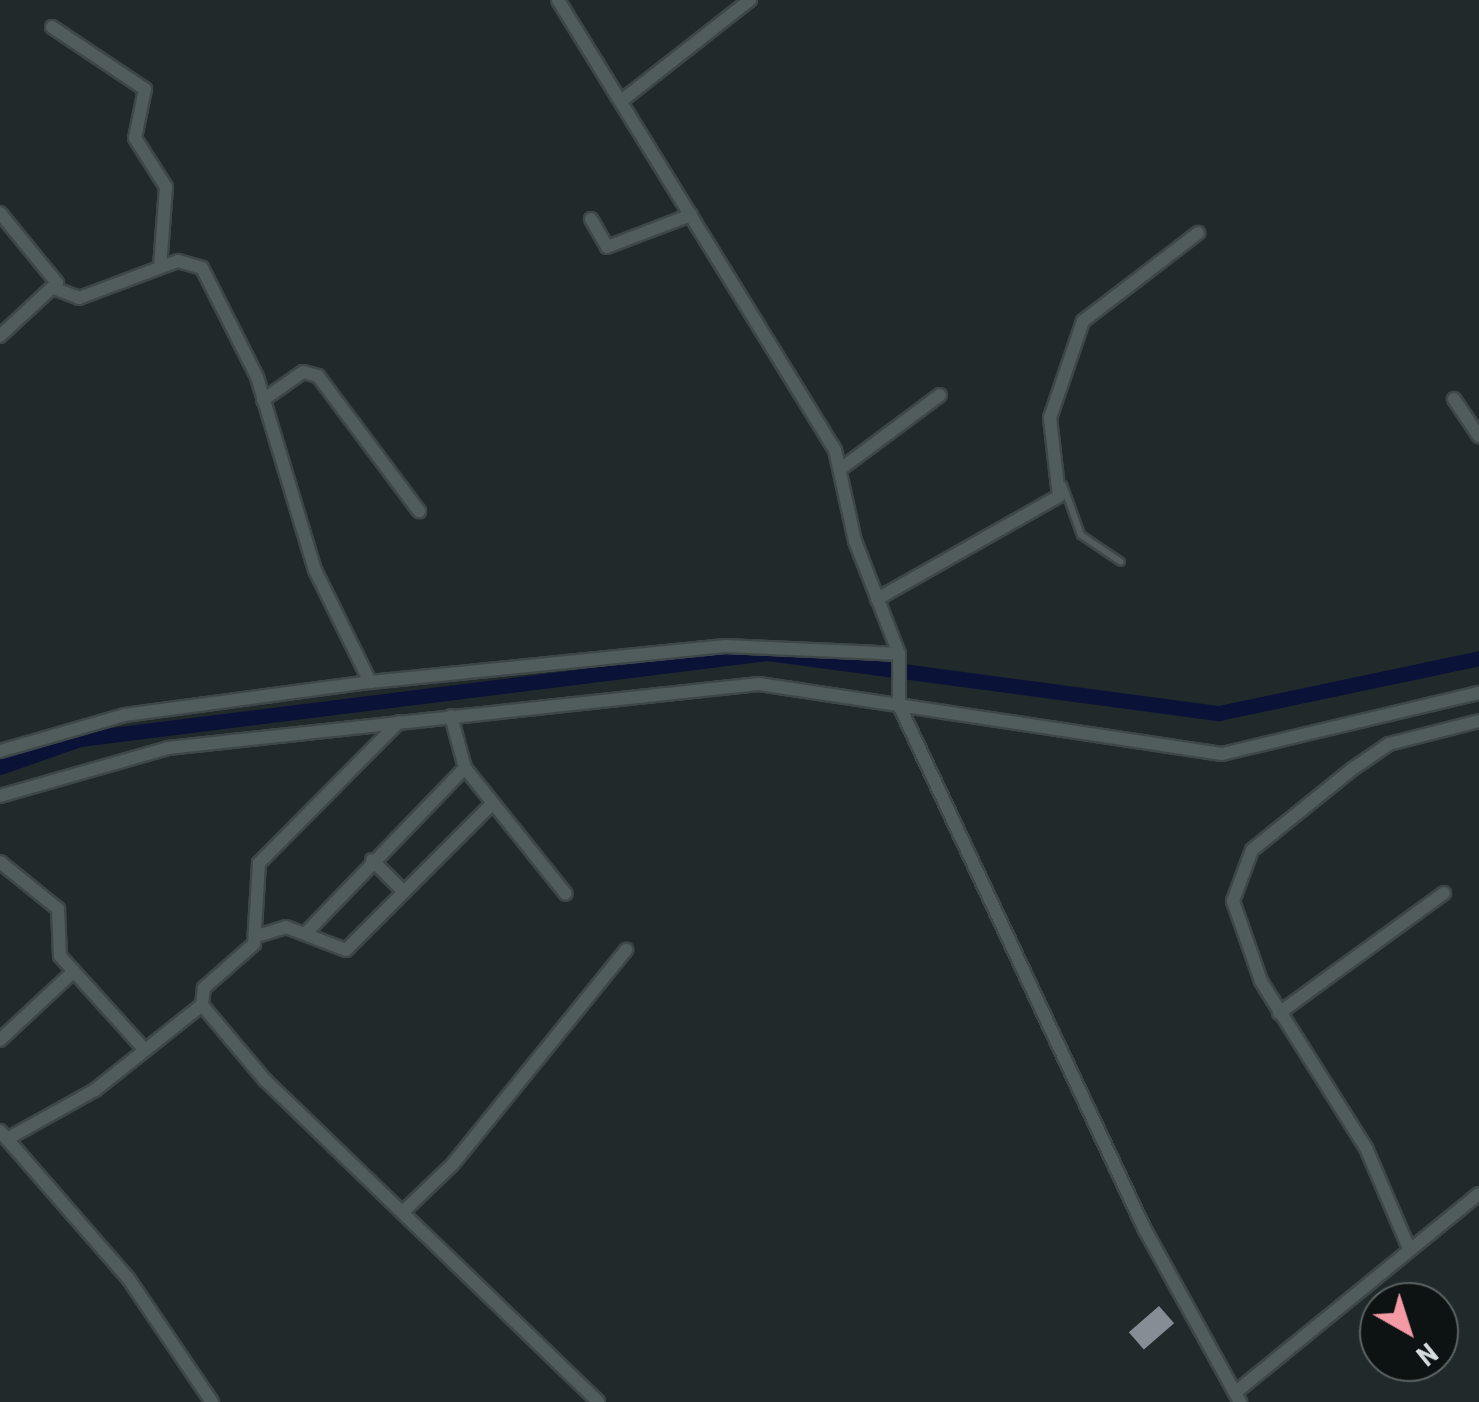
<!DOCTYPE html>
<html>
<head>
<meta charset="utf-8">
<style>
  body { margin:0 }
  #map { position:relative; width:1479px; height:1402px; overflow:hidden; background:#202a2b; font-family:"Roboto Condensed",sans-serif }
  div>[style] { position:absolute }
  .canal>* { height:15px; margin:-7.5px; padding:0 7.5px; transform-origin:7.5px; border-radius:7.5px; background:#0b1237 }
  .building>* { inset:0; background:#858e95; transform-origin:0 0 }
  .roads { filter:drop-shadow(2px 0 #3e4748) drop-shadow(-2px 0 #3e4748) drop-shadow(0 2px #3e4748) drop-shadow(0 -2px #3e4748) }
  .service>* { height:6px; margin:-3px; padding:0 3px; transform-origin:3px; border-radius:3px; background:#515c5d }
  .minor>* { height:12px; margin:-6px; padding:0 6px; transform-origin:6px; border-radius:6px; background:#515c5d }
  span { translate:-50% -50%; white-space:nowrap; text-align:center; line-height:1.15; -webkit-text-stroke:10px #0d1212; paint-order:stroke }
  .north { position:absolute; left:1359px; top:1282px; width:100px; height:100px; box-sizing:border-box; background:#0d1212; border:2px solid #5d6363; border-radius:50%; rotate:141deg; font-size:28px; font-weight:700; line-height:40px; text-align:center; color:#d5dcdd }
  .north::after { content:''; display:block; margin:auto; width:35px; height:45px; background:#f49aa4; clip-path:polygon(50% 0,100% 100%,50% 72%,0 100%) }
</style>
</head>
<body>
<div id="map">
  <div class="canal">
    <i style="left:0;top:767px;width:85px;rotate:-19.3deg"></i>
    <i style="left:80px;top:739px;width:692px;rotate:-7.14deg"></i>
    <i style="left:767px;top:653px;width:456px;rotate:7.6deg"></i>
    <i style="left:1219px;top:713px;width:266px;rotate:-11.9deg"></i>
  </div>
  <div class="building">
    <i style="left:1159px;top:1306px;width:23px;height:40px;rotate:49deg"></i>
  </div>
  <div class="roads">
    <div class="service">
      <i style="left:1063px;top:485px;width:53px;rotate:70.2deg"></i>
      <i style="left:1081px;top:535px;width:48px;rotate:34deg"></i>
    </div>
    <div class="minor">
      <i style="left:558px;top:0;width:528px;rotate:58.39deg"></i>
      <i style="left:835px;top:450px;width:93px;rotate:77.6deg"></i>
      <i style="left:855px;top:541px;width:121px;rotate:68.7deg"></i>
      <i style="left:899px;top:654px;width:51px;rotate:90deg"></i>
      <i style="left:899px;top:705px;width:578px;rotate:64.9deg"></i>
      <i style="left:1144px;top:1228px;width:199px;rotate:61.1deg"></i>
      <i style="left:52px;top:27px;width:112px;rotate:33.7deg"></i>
      <i style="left:145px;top:89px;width:50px;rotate:101.5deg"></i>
      <i style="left:135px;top:138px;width:58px;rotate:57.7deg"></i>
      <i style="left:166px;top:187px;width:80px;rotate:94.3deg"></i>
      <i style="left:625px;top:98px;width:159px;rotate:-38.1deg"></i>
      <i style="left:0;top:213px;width:90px;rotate:50.8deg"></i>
      <i style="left:57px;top:283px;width:78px;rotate:137.1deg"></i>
      <i style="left:591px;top:219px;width:32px;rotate:60deg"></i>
      <i style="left:607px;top:247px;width:90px;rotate:-20.9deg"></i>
      <i style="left:56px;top:289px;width:25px;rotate:21deg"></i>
      <i style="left:79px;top:298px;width:106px;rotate:-20.5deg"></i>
      <i style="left:178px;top:261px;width:25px;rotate:16deg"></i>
      <i style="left:202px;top:268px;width:122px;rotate:63.2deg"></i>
      <i style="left:257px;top:377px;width:202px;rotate:73.3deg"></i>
      <i style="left:315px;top:570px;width:125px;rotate:63.8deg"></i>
      <i style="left:1454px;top:399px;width:45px;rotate:56deg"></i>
      <i style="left:263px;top:400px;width:49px;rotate:-35deg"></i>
      <i style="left:303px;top:372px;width:16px;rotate:15deg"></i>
      <i style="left:318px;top:376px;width:169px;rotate:53.2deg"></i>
      <i style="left:842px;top:468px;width:122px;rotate:-36.7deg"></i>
      <i style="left:877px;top:599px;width:209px;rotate:-29.5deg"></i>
      <i style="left:1059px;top:496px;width:79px;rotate:-96.6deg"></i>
      <i style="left:1050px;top:418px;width:102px;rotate:-71.2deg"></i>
      <i style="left:1083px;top:321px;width:145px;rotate:-37.4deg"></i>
      <i style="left:451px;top:716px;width:54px;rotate:74.9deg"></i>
      <i style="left:465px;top:768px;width:161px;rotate:51.3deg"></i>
      <i style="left:399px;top:722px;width:199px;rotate:134.8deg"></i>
      <i style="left:259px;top:863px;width:81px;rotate:93.5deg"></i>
      <i style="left:254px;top:944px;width:67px;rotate:138.7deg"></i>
      <i style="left:204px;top:988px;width:17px;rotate:97deg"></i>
      <i style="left:202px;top:1005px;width:98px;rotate:50deg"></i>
      <i style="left:265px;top:1080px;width:463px;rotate:44deg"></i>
      <i style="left:0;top:751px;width:130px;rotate:-16.1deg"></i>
      <i style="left:125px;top:715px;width:247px;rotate:-7.7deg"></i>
      <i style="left:370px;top:682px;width:357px;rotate:-5.8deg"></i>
      <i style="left:725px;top:646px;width:174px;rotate:2.6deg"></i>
      <i style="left:0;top:796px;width:175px;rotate:-15.9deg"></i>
      <i style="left:168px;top:748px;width:594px;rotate:-6.18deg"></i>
      <i style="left:759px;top:684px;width:468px;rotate:8.6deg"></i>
      <i style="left:1222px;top:754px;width:264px;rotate:-13.4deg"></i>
      <i style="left:372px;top:860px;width:44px;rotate:45deg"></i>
      <i style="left:0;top:862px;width:75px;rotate:39deg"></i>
      <i style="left:58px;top:909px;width:47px;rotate:87.6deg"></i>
      <i style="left:60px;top:956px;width:127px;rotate:47.9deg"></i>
      <i style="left:305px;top:934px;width:231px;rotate:-46.1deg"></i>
      <i style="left:257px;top:936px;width:30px;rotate:-17deg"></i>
      <i style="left:286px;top:927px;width:64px;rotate:21deg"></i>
      <i style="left:346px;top:950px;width:205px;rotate:-45deg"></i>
      <i style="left:1279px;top:1013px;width:204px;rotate:-36deg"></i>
      <i style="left:0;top:1040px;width:101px;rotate:-43deg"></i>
      <i style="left:0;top:1131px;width:195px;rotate:49deg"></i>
      <i style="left:128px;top:1278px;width:150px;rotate:55.9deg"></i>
      <i style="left:7px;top:1139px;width:101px;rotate:-29.1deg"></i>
      <i style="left:95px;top:1090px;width:137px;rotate:-38.5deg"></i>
      <i style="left:405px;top:1210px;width:65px;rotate:-43.8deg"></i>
      <i style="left:452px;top:1165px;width:277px;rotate:-51deg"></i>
      <i style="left:1408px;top:1246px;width:107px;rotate:-113.2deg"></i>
      <i style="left:1366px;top:1148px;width:197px;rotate:-122.2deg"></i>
      <i style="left:1261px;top:981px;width:85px;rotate:-109.3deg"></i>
      <i style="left:1233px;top:901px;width:54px;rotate:-69.6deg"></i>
      <i style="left:1252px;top:850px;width:127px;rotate:-38.9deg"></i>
      <i style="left:1351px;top:770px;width:46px;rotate:-34.4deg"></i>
      <i style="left:1389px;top:744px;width:93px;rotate:-14.3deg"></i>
      <i style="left:1236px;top:1392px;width:313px;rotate:-39.2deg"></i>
    </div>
  </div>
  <div class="north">N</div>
</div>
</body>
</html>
